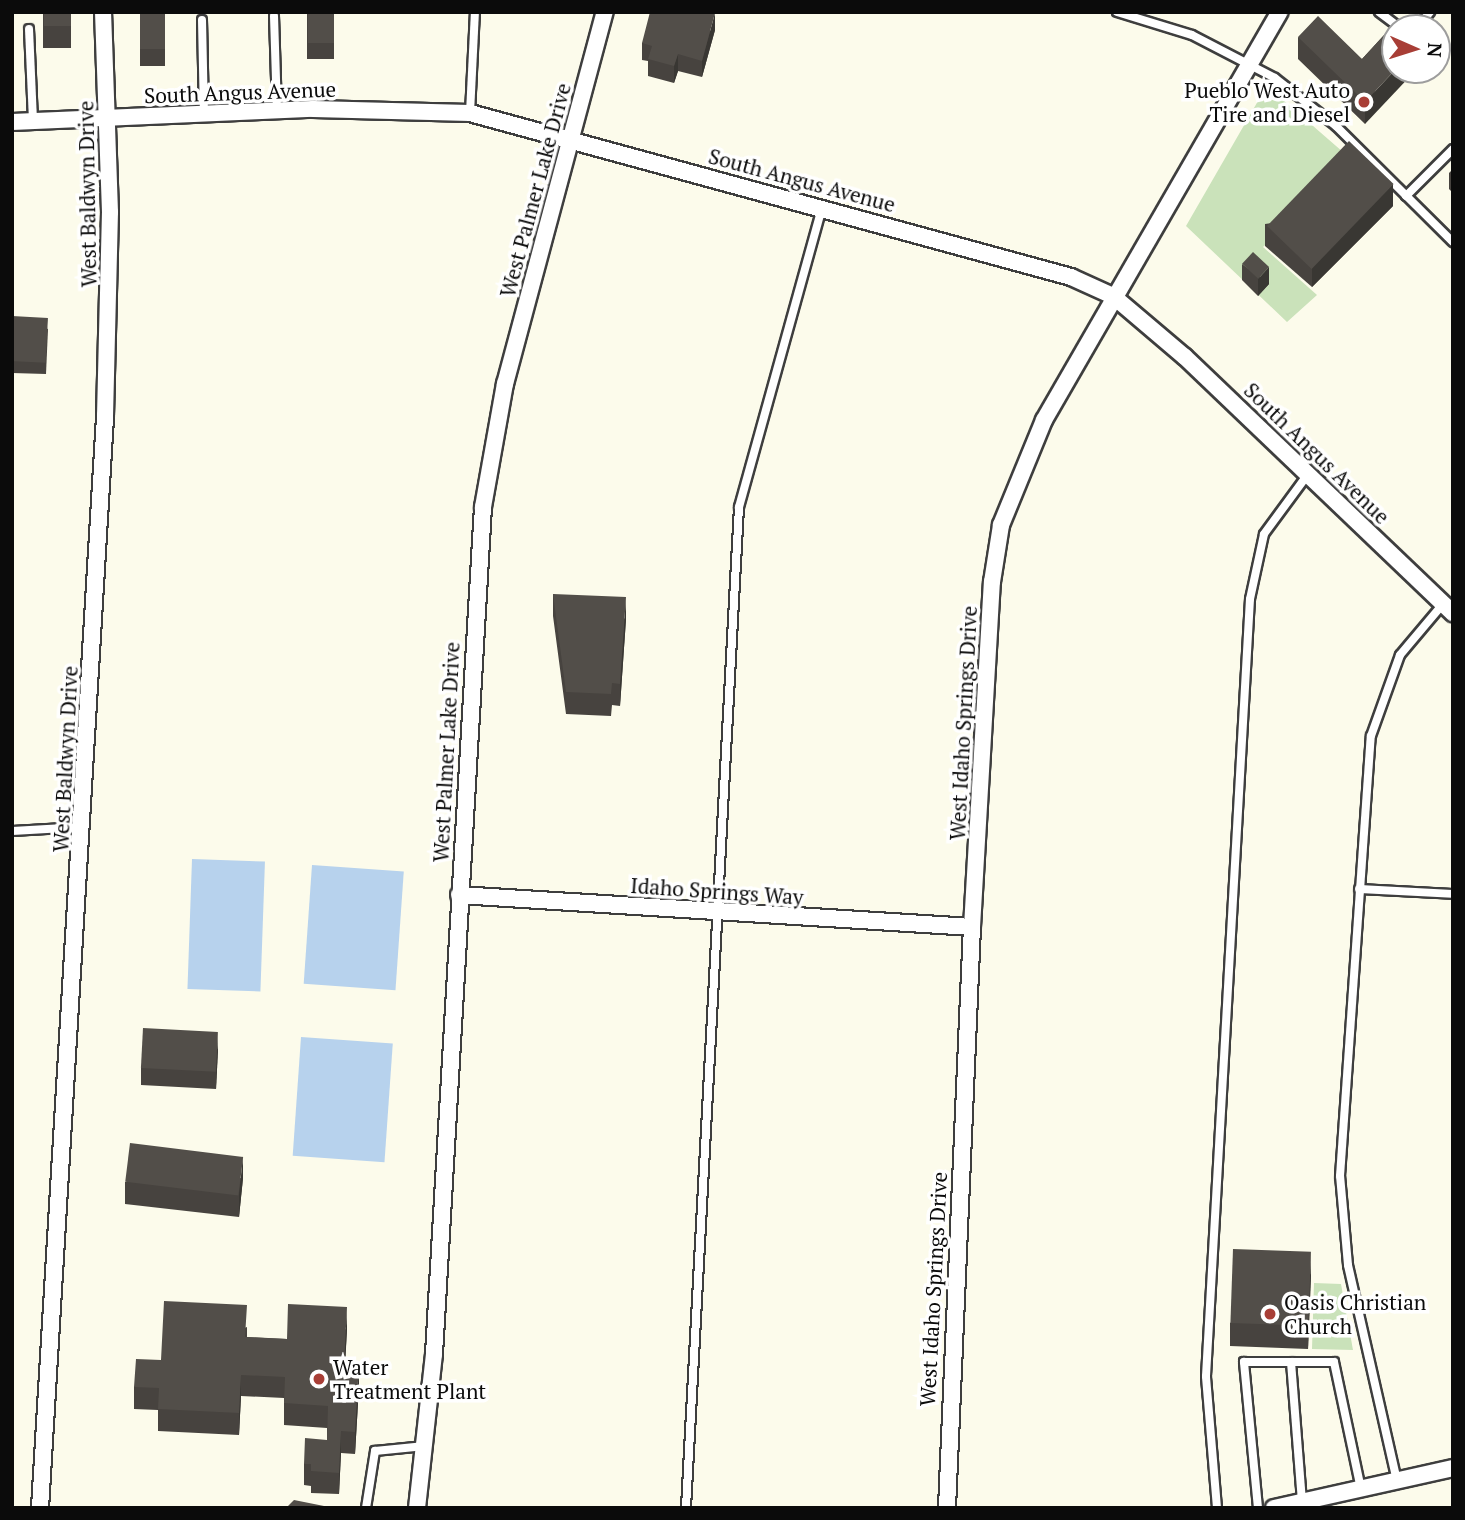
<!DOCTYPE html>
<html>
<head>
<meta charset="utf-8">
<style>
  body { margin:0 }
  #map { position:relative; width:1465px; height:1520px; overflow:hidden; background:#fcfbeb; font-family:"PT Serif",serif }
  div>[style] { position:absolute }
  .green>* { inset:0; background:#cae2ba }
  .water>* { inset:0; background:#b7d2ed; transform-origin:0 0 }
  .roads { filter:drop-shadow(2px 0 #3e3e3e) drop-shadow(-2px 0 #3e3e3e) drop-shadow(0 2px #3e3e3e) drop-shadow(0 -2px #3e3e3e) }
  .lane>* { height:8px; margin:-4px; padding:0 4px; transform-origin:4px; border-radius:4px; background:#fff }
  .street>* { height:16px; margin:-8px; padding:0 8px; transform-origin:8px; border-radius:8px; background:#fff }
  .wall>* { inset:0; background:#47433f; transform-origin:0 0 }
  .shaded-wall>* { inset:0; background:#393733 }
  .building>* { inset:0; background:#524e49; transform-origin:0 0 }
  .dots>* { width:19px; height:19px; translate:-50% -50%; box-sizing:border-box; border:4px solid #fff; border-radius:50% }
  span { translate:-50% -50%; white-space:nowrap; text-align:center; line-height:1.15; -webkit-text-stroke:7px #fff; paint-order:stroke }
  .poi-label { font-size:21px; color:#0b0b0b }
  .right { translate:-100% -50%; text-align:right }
  .left { translate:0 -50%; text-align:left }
  .street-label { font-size:21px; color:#0b0b0b }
  .frame { position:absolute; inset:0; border:14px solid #0b0b0b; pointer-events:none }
  .north { position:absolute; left:1381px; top:14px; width:70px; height:70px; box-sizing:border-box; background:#fff; border:2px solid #9d9d9d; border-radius:50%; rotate:93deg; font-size:19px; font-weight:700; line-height:28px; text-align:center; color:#0b0b0b }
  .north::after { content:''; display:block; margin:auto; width:24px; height:32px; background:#a83e36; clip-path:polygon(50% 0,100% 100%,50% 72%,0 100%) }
</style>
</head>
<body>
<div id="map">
  <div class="green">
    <i style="clip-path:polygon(1282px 99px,1351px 159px,1263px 247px,1317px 295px,1287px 322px,1186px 226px,1258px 101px)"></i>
    <i style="clip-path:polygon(1314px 1283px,1341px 1284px,1353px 1350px,1312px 1349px)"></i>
  </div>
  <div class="water">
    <i style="left:192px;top:859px;width:73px;height:130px;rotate:2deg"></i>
    <i style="left:312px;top:865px;width:92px;height:119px;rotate:4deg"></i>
    <i style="left:301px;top:1037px;width:92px;height:119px;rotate:4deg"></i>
  </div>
  <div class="roads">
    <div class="lane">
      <i style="left:1117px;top:12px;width:78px;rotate:17deg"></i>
      <i style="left:1192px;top:35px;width:93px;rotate:27.4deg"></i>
      <i style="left:1275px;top:78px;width:78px;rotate:38.2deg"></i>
      <i style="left:1336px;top:126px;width:165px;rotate:44.8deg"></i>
      <i style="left:1379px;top:12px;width:26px;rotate:37deg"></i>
      <i style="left:274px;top:16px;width:95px;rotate:88.2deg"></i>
      <i style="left:202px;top:20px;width:94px;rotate:88.8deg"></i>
      <i style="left:1417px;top:28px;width:21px;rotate:-51deg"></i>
      <i style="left:29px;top:29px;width:92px;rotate:87.5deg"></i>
      <i style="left:470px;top:113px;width:101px;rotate:-87.2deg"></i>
      <i style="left:1406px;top:196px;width:66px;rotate:-45deg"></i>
      <i style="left:12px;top:831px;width:70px;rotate:-3.3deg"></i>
      <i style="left:1359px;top:889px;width:94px;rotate:3deg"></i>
      <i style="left:1291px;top:1362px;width:140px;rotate:85.5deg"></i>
      <i style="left:1397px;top:1481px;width:221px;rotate:-102.8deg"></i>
      <i style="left:1348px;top:1265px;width:89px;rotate:-95.1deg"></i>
      <i style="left:1340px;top:1176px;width:441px;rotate:-86deg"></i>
      <i style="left:1371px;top:736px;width:86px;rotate:-70.3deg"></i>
      <i style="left:1400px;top:655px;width:67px;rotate:-49.9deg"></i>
      <i style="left:366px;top:1508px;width:58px;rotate:-81deg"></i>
      <i style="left:375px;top:1451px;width:50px;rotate:-5.7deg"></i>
      <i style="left:686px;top:1508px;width:1002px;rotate:-86.97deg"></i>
      <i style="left:739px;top:507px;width:311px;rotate:-74.5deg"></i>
      <i style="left:1217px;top:1508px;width:132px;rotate:-94.8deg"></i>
      <i style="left:1206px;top:1376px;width:778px;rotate:-86.76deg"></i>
      <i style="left:1250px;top:599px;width:66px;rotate:-77.8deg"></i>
      <i style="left:1264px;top:534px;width:74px;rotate:-53.7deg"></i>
      <i style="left:1258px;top:1508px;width:147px;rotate:-95.5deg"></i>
      <i style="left:1244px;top:1362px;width:90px"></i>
      <i style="left:1334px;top:1362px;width:130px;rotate:78deg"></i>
    </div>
    <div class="street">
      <i style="left:12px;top:122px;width:301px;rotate:-2.5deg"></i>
      <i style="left:313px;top:109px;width:157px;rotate:1.5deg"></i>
      <i style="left:470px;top:113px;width:623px;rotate:15.26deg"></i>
      <i style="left:1071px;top:277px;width:46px;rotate:24.3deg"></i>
      <i style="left:1113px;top:296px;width:94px;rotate:40.3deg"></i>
      <i style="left:1185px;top:357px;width:371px;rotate:43.7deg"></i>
      <i style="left:459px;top:895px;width:514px;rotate:3.57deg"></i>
      <i style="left:40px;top:1508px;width:1094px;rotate:-86.59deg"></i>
      <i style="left:105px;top:416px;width:204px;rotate:-88.6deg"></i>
      <i style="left:110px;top:212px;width:200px;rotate:-92deg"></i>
      <i style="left:417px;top:1508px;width:155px;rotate:-83.7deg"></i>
      <i style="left:434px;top:1354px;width:848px;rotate:-86.69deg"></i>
      <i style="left:483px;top:507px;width:125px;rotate:-79.9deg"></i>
      <i style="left:505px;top:384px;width:385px;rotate:-75deg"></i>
      <i style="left:947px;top:1508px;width:582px;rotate:-87.54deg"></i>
      <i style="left:972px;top:927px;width:346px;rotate:-86.7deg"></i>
      <i style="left:992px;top:582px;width:58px;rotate:-81deg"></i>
      <i style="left:1001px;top:525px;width:113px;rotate:-67.7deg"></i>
      <i style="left:1044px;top:420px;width:471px;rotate:-60deg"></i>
      <i style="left:1274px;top:1508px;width:183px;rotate:-12.6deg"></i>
    </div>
  </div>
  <div class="wall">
    <i style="left:43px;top:12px;width:28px;height:36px"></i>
    <i style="left:140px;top:12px;width:25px;height:54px"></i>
    <i style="left:307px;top:12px;width:27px;height:47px"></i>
    <i style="clip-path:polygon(1396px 22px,1365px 124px,1298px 59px,1298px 37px,1362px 59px)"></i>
    <i style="clip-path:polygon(715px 30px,702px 77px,678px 71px,674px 83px,648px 76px,648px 61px,642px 60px,642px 43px)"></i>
    <i style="clip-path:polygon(1453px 169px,1453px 193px,1449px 189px,1449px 173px)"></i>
    <i style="clip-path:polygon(1393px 206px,1312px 287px,1265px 246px,1265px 224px)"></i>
    <i style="clip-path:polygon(1242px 264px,1269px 284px,1258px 296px,1242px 280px)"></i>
    <i style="clip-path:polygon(12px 316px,48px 329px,46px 374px,12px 373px)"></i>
    <i style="clip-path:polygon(553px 594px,626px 619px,620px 706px,612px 705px,611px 716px,566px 714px,553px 616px)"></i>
    <i style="clip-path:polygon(218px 1049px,216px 1089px,141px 1085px,141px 1068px)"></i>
    <i style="clip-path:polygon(243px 1178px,239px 1217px,125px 1204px,125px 1182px)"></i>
    <i style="clip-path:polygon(1311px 1274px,1308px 1349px,1230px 1346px,1230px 1323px)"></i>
    <i style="clip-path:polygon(247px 1327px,247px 1337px,287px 1339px,347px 1329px,345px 1364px,359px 1386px,355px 1454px,341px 1453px,339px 1494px,311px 1493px,311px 1486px,304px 1485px,304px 1464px,327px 1440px,327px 1428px,284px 1425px,284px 1398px,241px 1396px,239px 1435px,158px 1431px,158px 1410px,134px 1409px,134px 1387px,161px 1360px)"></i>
  </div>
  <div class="shaded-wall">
    <i style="clip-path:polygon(715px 13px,715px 30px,702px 77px,702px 61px)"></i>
    <i style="clip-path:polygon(678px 54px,678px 71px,674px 83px,674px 66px)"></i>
    <i style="clip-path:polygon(1395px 70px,1416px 70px,1365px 124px,1365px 102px)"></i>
    <i style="clip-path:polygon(1393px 184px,1393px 206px,1312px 287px,1312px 265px)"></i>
    <i style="clip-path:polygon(1269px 267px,1269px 284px,1258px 296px,1258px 279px)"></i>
    <i style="clip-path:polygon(626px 597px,626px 619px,620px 706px,620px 684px)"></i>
    <i style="clip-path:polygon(218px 1032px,218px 1049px,216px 1089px,216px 1072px)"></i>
    <i style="clip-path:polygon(243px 1156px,243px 1178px,239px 1217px,239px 1195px)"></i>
    <i style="clip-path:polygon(1311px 1252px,1311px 1274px,1308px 1349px,1308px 1327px)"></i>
    <i style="clip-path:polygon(347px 1307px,347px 1329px,344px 1385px,344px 1364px)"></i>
    <i style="clip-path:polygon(359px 1364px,359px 1386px,355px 1454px,355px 1432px)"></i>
    <i style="clip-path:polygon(241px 1375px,241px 1396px,239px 1435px,239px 1413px)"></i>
    <i style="clip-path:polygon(341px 1431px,341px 1453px,339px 1494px,339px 1473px)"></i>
  </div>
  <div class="building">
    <i style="left:44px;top:12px;width:27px;height:14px"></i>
    <i style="left:140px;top:12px;width:25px;height:37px"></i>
    <i style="left:308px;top:12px;width:26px;height:31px"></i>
    <i style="clip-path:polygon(650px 12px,711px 12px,715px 13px,702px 61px,678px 54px,674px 66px,648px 59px,652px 46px,642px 43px)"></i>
    <i style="clip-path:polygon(1318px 16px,1362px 59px,1396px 22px,1403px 28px,1395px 28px,1395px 70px,1365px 102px,1298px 37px)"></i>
    <i style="left:1349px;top:141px;width:62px;height:118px;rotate:44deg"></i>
    <i style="left:1253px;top:252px;width:22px;height:16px;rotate:43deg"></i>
    <i style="left:12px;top:316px;width:36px;height:45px;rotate:3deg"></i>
    <i style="clip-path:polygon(553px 594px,626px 597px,620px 684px,612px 683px,611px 694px,566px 692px)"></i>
    <i style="left:143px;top:1028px;width:75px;height:40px;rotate:3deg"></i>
    <i style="left:130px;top:1143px;width:114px;height:39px;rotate:7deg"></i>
    <i style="left:1233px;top:1249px;width:78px;height:74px;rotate:2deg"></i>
    <i style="clip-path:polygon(164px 1301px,247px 1305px,245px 1337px,287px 1339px,288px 1304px,347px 1307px,344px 1364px,359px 1364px,355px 1432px,341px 1431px,339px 1473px,311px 1471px,311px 1464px,304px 1464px,305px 1438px,327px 1440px,328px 1406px,284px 1403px,285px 1377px,241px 1375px,239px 1413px,158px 1409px,159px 1388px,134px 1387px,136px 1359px,161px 1360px)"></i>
    <i style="clip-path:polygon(294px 1500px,324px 1506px,325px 1508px,286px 1508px)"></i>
  </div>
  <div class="dots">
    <i style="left:1364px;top:102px;background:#a83e36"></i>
    <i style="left:1270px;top:1314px;background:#a83e36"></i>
    <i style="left:319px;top:1379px;background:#a83e36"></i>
  </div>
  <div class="poi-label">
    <span class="right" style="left:1350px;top:102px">Pueblo West Auto<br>Tire and Diesel</span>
    <span class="left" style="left:1284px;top:1314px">Oasis Christian<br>Church</span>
    <span class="left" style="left:333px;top:1379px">Water<br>Treatment Plant</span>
  </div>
  <div class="street-label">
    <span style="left:240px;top:92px;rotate:-2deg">South Angus Avenue</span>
    <span style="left:802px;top:180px;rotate:15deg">South Angus Avenue</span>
    <span style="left:535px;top:190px;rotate:-75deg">West Palmer Lake Drive</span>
    <span style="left:87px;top:194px;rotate:-91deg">West Baldwyn Drive</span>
    <span style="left:1317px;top:453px;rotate:44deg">South Angus Avenue</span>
    <span style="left:963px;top:723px;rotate:-87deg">West Idaho Springs Drive</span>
    <span style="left:446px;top:752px;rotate:-87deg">West Palmer Lake Drive</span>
    <span style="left:65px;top:759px;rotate:-87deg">West Baldwyn Drive</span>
    <span style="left:717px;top:891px;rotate:4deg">Idaho Springs Way</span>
    <span style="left:933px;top:1289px;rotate:-87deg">West Idaho Springs Drive</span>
  </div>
  <div class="frame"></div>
  <div class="north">N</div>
</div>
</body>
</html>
